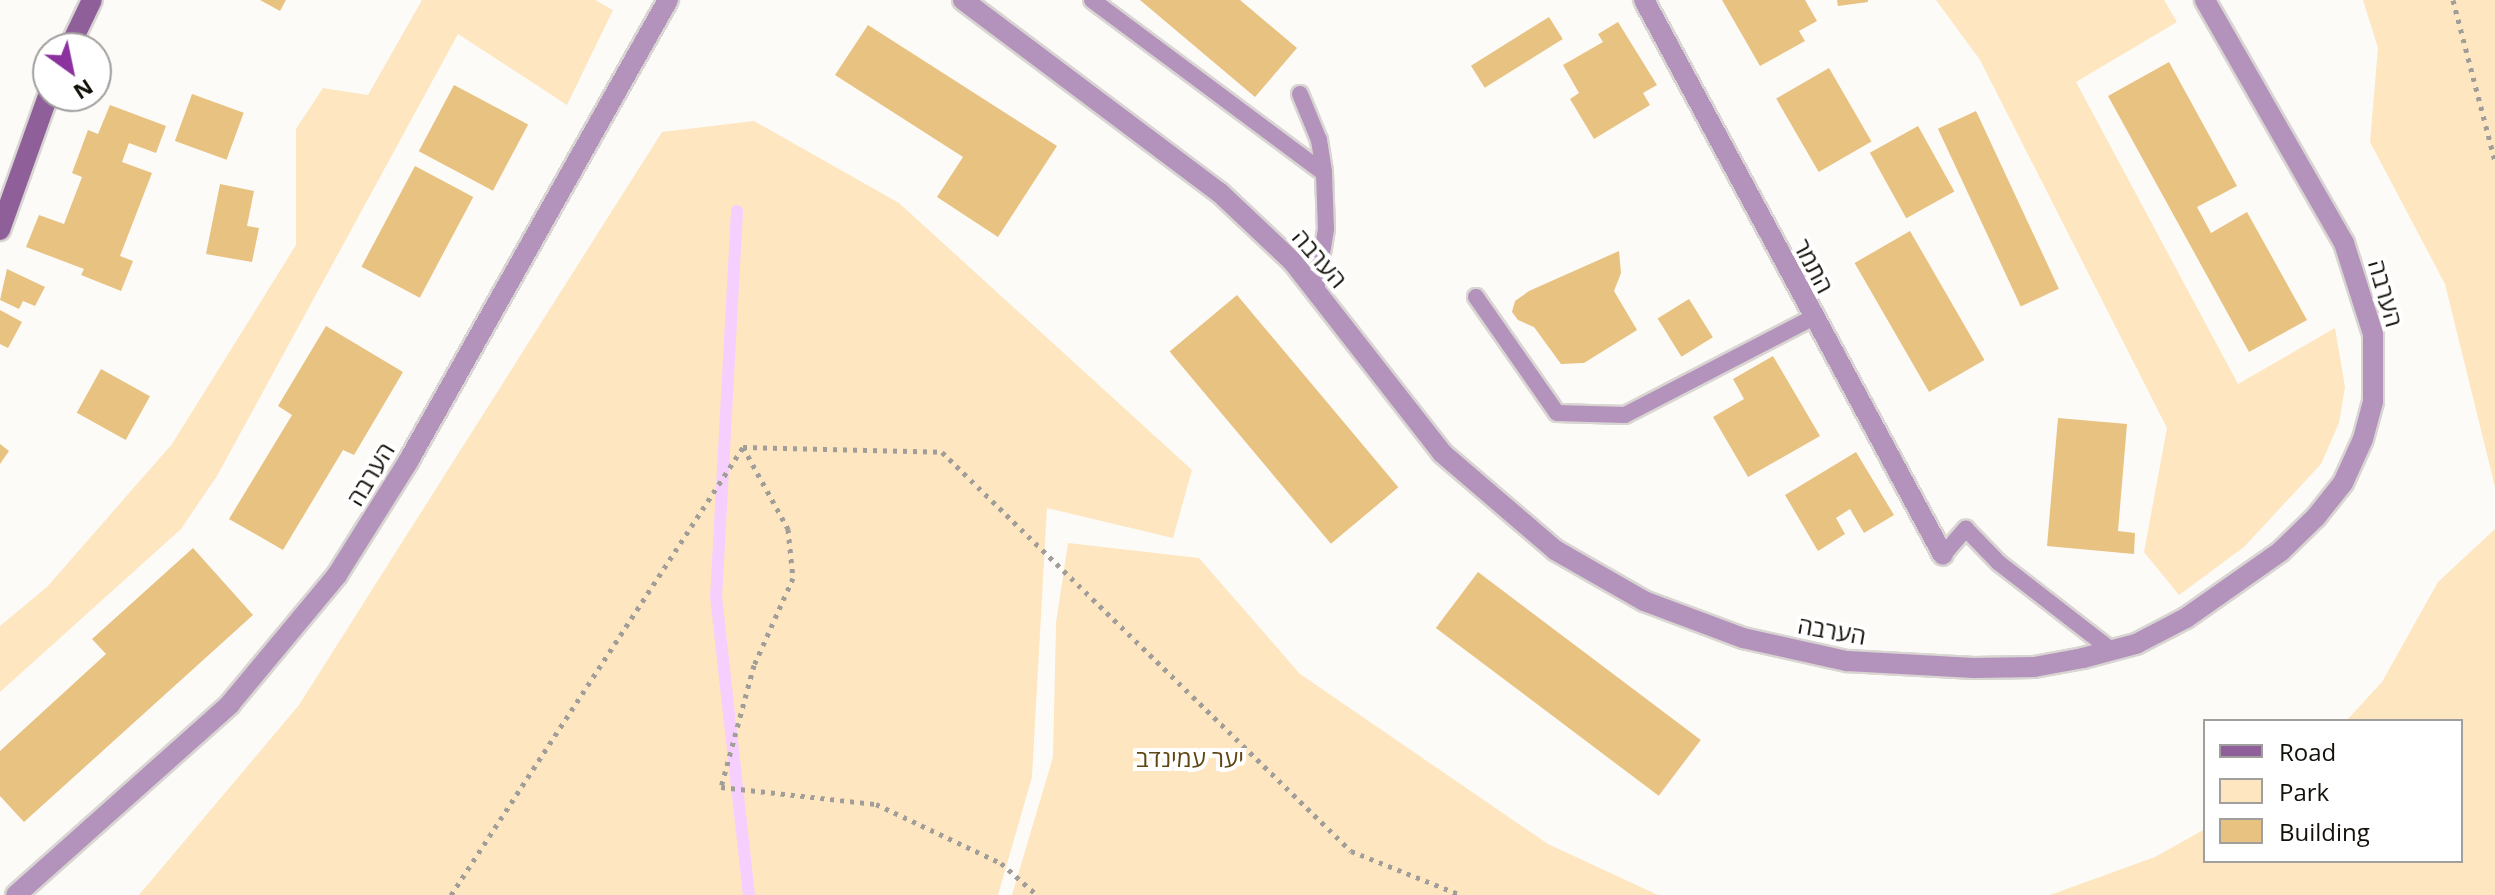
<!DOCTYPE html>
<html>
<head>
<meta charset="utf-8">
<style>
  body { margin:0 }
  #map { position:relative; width:2495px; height:895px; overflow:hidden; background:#fdfbf8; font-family:"Open Sans",Heebo,sans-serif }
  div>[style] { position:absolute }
  .green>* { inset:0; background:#fde6c0 }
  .stream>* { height:12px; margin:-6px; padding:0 6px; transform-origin:6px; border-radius:6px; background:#f6cffe }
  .building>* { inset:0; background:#e8c280; transform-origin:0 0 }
  .path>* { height:5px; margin-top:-2.5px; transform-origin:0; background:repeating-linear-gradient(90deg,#a19e9a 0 4px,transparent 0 10px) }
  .roads { filter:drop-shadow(2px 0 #d8d5d2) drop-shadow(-2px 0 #d8d5d2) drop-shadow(0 2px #d8d5d2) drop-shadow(0 -2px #d8d5d2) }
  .lane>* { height:16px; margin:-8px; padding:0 8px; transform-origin:8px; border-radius:8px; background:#b392bb }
  .street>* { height:20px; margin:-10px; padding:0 10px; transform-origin:10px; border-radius:10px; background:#b392bb }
  .secondary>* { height:20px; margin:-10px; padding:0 10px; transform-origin:10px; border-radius:10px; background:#8f5f9a }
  span { translate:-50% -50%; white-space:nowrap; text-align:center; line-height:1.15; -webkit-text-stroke:8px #fff; paint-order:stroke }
  .street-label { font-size:24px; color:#14100a }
  .park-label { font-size:24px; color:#5f4612 }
  .legend { position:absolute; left:2203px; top:719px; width:260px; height:144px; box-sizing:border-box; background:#fff; border:2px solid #a19f9d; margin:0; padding:10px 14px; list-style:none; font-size:24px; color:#14100a }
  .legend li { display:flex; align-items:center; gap:16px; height:40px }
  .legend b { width:40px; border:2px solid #a19f9d }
  .north { position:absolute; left:32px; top:32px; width:80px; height:80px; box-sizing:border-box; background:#fff; border:2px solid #a19f9d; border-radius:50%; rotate:147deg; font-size:22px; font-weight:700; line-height:32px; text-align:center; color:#14100a }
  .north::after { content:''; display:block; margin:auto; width:28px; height:36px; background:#8b329e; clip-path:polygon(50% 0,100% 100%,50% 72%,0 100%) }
</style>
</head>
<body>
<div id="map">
  <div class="green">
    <i style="clip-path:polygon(422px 0,595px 0,613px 10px,567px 105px,458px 34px,217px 476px,181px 529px,0 692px,0 626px,47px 587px,172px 444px,296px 245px,296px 129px,323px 88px,368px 95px)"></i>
    <i style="clip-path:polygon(1936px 0,2164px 0,2177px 22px,2076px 82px,2238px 384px,2335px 328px,2345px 387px,2339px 423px,2321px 464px,2244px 547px,2179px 595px,2144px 552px,2167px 428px,1980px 60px)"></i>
    <i style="clip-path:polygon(2363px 0,2495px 0,2495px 487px,2445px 284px,2370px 142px,2378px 48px)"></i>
    <i style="clip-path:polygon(754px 121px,899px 203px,1192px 470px,1173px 538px,1047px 508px,1032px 777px,998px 895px,139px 895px,299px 705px,662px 132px)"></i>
    <i style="clip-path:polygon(2495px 529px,2495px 895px,2050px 895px,2155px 857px,2205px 829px,2205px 861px,2461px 861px,2461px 721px,2346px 721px,2382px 682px,2438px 582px)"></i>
    <i style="clip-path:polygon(1068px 543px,1199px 558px,1300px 674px,1548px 844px,1658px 895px,1012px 895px,1053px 757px,1056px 623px)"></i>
  </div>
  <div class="stream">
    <i style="left:737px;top:211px;width:386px;rotate:93.1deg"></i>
    <i style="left:716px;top:596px;width:301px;rotate:83.7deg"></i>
  </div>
  <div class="building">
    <i style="clip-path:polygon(260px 0,286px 0,280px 11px)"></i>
    <i style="clip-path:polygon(1140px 0,1240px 0,1297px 48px,1255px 97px)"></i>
    <i style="clip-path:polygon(1722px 0,1805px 0,1817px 21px,1799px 31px,1805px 41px,1760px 66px)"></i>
    <i style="clip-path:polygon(1837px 0,1868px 0,1868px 2px,1838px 6px)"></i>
    <i style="left:1549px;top:17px;width:26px;height:92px;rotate:58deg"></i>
    <i style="clip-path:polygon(1618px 22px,1657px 85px,1643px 93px,1650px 105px,1594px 139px,1570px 99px,1579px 93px,1563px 65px,1603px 42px,1598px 34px)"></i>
    <i style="clip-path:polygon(868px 25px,1057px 146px,998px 237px,937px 197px,963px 157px,835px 75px)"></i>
    <i style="clip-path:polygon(2169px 62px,2237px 186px,2197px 207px,2211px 233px,2247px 212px,2307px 320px,2249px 352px,2108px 96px)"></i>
    <i style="left:1829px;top:68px;width:85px;height:61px;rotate:60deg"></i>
    <i style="left:454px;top:85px;width:84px;height:75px;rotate:28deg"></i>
    <i style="left:192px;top:94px;width:55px;height:50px;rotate:20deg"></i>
    <i style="clip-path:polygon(110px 105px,166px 126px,156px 153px,129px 143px,122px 162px,152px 173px,120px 256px,133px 261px,121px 291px,81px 275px,84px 269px,26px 247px,39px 215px,64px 224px,82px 177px,72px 173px,88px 130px,98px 134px)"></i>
    <i style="left:1976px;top:111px;width:196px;height:42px;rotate:65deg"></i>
    <i style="left:1918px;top:126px;width:75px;height:55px;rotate:61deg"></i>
    <i style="left:415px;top:166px;width:66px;height:114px;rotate:28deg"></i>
    <i style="clip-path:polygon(220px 184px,254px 191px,247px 226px,259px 228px,252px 262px,206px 254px)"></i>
    <i style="left:1910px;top:231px;width:149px;height:64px;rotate:60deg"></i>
    <i style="clip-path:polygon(1619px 251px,1621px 273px,1614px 291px,1637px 330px,1584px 363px,1561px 364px,1534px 327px,1518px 320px,1512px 312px,1515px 301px,1529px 291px)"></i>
    <i style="clip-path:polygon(7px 269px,45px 287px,35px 306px,23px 301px,19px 309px,0 300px)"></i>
    <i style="left:1237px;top:295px;width:251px;height:88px;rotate:50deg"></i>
    <i style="left:1689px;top:299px;width:45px;height:37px;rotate:58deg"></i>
    <i style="clip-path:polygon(0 310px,22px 322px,8px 348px,0 344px)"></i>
    <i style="clip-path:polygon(326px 326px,403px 372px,354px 455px,343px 450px,283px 550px,229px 519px,292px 415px,278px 406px)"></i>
    <i style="clip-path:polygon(1773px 356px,1820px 436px,1748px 477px,1713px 417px,1744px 399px,1733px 379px)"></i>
    <i style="left:101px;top:369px;width:56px;height:50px;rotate:29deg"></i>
    <i style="clip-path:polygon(2058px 418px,2127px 424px,2118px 531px,2135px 533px,2134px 554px,2047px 546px)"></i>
    <i style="clip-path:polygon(0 444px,9px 451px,0 464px)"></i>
    <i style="clip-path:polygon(1856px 452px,1894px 515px,1864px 533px,1850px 509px,1836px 518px,1845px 534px,1818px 551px,1785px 495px)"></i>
    <i style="clip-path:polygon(193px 548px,253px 615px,24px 822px,0 796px,0 751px,106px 654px,92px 639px)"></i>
    <i style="left:1478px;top:572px;width:279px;height:70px;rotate:37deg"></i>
  </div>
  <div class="path">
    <i style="left:2453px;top:0;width:166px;rotate:75.4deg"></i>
    <i style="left:743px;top:447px;width:94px;rotate:61.2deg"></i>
    <i style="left:788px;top:529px;width:49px;rotate:84.2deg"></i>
    <i style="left:793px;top:578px;width:95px;rotate:114.1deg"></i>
    <i style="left:754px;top:665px;width:126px;rotate:105.1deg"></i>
    <i style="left:721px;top:787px;width:156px;rotate:6.3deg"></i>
    <i style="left:876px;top:804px;width:138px;rotate:25.3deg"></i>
    <i style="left:1001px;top:863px;width:48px;rotate:41.6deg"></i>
    <i style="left:451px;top:895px;width:535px;rotate:-56.9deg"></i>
    <i style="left:743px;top:447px;width:199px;rotate:1.4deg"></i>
    <i style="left:942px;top:452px;width:571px;rotate:44.29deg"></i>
    <i style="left:1351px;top:851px;width:118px;rotate:21.8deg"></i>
  </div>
  <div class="roads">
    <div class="lane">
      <i style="left:1092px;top:0;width:289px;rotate:36.7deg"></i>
      <i style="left:1300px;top:94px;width:50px;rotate:67.6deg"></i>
      <i style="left:1319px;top:140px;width:33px;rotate:81deg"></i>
      <i style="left:1324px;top:173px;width:56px;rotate:88deg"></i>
      <i style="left:1326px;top:229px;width:63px;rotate:99.2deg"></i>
      <i style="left:1476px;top:297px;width:141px;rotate:55.1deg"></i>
      <i style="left:1557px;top:413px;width:68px;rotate:1.7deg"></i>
      <i style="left:1625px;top:415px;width:211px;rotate:-27.4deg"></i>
      <i style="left:1943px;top:555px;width:35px;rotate:-49deg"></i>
      <i style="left:1966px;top:529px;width:47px;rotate:45.9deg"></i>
      <i style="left:1999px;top:563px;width:142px;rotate:37.8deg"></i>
    </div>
    <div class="street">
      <i style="left:963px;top:0;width:320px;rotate:36.9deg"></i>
      <i style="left:1219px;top:192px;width:102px;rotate:43.4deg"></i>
      <i style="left:1293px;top:262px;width:242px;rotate:52deg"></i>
      <i style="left:1442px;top:453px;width:149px;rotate:40.6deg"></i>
      <i style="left:1555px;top:550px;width:103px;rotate:29.8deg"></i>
      <i style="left:1644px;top:601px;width:106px;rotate:20.5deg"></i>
      <i style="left:1743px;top:638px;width:107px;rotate:12.5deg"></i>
      <i style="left:1847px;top:661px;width:127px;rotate:3.2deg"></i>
      <i style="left:1974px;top:668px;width:60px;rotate:-1deg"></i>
      <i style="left:2034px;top:667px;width:50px;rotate:-10.4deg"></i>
      <i style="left:2083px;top:658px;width:55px;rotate:-14.8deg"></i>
      <i style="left:2136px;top:644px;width:56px;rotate:-27.5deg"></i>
      <i style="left:2186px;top:618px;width:115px;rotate:-35.1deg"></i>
      <i style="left:2280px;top:552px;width:50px;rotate:-44.2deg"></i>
      <i style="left:2316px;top:517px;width:43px;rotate:-51.5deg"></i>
      <i style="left:2343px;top:483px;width:48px;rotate:-65.6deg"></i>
      <i style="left:2363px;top:439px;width:39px;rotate:-75deg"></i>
      <i style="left:2373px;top:401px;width:67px;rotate:-90deg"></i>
      <i style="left:2373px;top:334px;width:96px;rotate:-107.7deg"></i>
      <i style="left:2344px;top:243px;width:280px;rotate:-119.8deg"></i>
      <i style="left:1644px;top:0;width:630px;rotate:61.69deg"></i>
      <i style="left:16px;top:895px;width:287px;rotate:-41.7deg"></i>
      <i style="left:230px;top:704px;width:168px;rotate:-50.3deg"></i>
      <i style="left:337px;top:575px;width:136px;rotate:-57.9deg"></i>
      <i style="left:409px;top:460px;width:528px;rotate:-60.62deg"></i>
    </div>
    <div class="secondary">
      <i style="left:69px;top:48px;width:53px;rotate:-64.4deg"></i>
      <i style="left:0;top:230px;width:142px;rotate:-70.3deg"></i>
    </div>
  </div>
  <div class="street-label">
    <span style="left:1320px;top:258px;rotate:49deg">הערבה</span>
    <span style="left:1814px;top:266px;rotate:62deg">התמר</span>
    <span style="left:2386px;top:293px;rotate:74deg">הערבה</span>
    <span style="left:370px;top:474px;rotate:-59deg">הערבה</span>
    <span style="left:1832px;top:630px;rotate:10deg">הערבה</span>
  </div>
  <div class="park-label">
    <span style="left:1190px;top:758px">יער עמינדב</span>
  </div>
  <ul class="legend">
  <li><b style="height:10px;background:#8f5f9a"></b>Road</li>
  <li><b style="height:22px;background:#fde6c0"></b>Park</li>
  <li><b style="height:22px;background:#e8c280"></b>Building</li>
  </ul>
  <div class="north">N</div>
</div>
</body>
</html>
